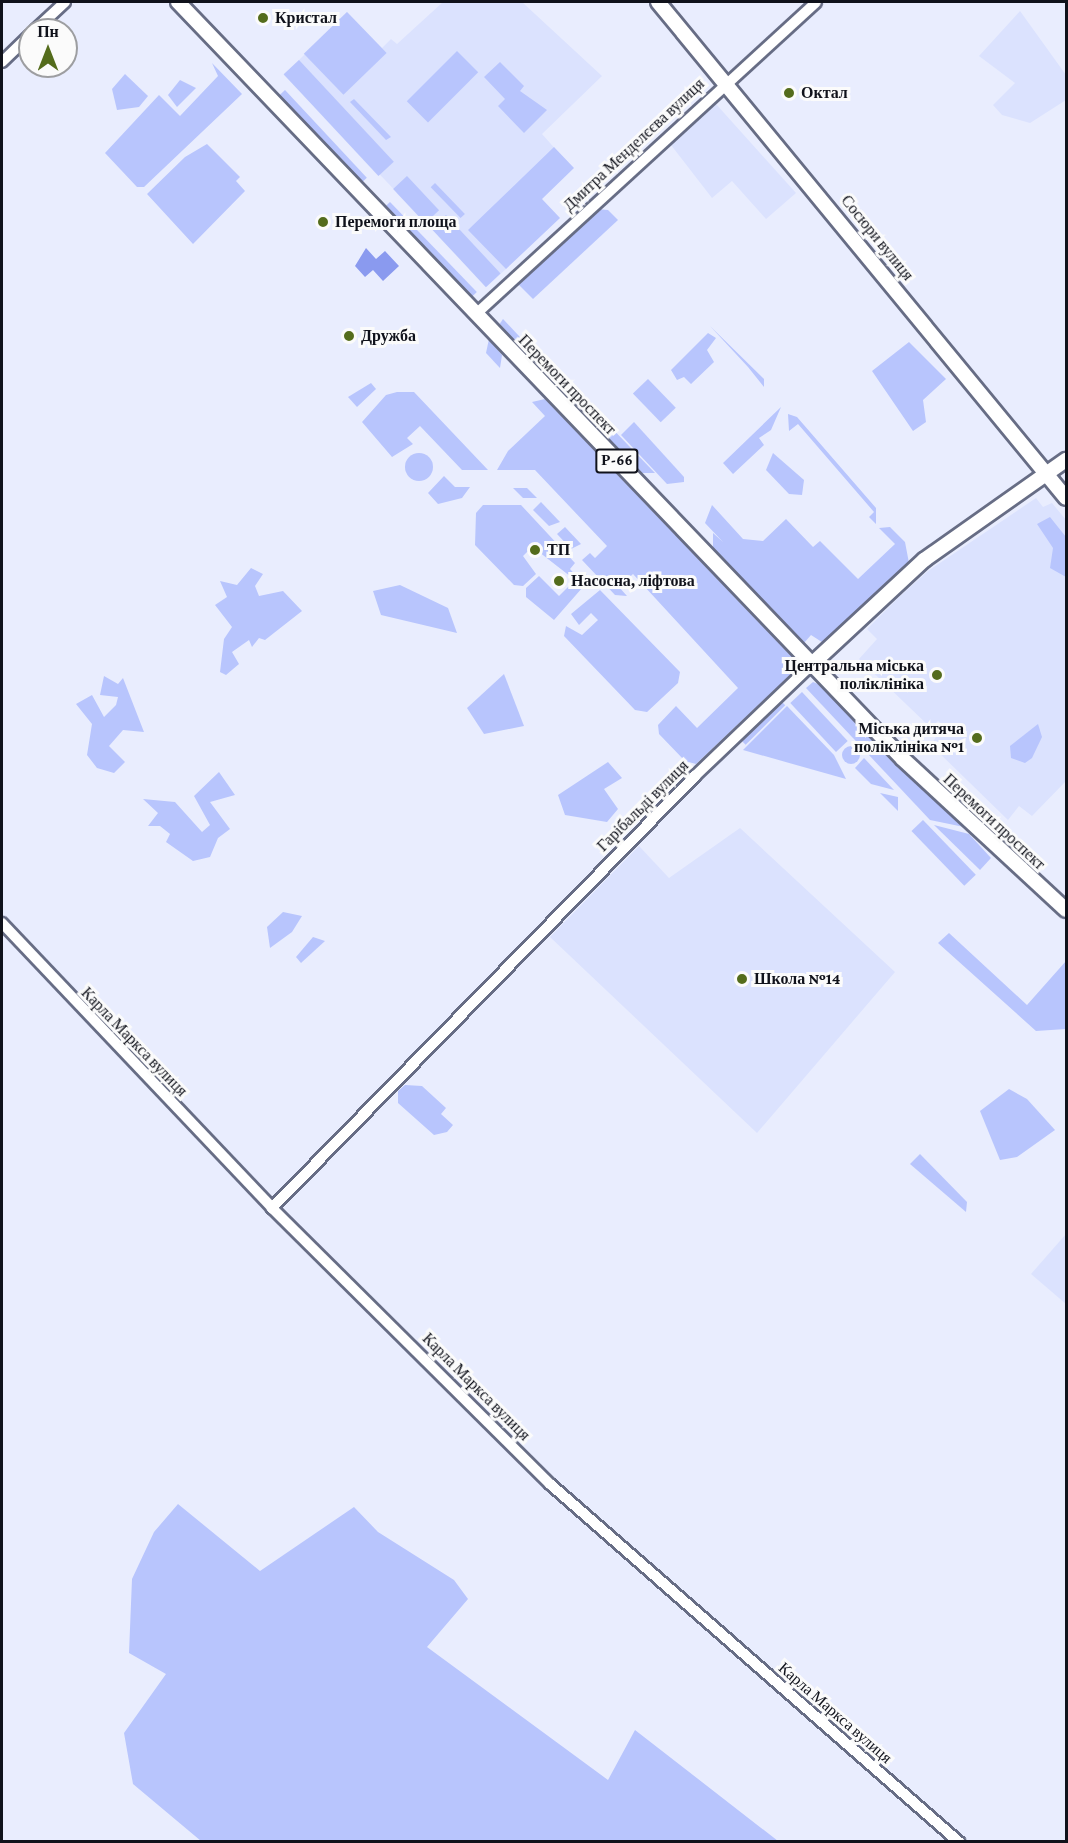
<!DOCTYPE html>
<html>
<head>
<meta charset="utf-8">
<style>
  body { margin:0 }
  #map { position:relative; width:1068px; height:1843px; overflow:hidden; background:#e9edfe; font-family:"Crimson Pro",serif }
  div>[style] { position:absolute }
  .built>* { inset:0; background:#dbe2fe }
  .green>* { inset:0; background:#b8c5fd; transform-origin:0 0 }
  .round { border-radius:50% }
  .water>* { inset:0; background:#8a9aef }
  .roads { filter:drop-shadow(2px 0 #676d85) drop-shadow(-2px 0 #676d85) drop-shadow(0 2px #676d85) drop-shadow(0 -2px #676d85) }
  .minor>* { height:10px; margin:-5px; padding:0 5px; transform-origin:5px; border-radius:5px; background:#fff }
  .major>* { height:14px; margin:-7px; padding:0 7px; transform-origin:7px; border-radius:7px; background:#fff }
  .dots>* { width:16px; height:16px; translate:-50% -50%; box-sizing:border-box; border:3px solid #fbfbfb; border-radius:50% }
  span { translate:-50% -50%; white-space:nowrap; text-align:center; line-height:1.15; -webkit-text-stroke:6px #fbfbfb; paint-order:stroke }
  .shield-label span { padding:2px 4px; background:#fbfbfb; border:2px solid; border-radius:4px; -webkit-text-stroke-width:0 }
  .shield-label { font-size:15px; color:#10121b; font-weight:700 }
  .poi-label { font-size:16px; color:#10121b; font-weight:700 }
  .left { translate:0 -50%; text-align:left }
  .right { translate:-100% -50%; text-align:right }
  .street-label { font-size:16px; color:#10121b }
  .frame { position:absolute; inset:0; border:3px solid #10121b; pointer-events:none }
  .north { position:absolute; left:18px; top:18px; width:60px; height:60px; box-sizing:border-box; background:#fbfbfb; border:2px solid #9d9ea1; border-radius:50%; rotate:0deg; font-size:16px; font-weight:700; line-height:24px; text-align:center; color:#10121b }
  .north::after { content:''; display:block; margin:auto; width:21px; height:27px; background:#546c1c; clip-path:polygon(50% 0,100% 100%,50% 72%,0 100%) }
</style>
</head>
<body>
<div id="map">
  <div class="built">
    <i style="clip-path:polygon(443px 2px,522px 2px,602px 76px,542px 134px,558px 152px,506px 269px,487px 286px,284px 75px,347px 12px,382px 48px,391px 39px,397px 44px)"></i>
    <i style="clip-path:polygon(1020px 11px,1066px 75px,1066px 100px,1030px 123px,1002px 115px,993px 105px,1015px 83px,979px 56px)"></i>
    <i style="clip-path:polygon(716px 104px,796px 193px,766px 219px,732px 181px,712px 198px,671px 145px)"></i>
    <i style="clip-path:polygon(1036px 498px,1043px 507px,1052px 503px,1066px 520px,1066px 781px,1032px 816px,1019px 806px,1008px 820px,931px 745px,943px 725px,938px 721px,931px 728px,859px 659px,877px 639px,867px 629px,898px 598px,928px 571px)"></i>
    <i style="clip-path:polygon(740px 828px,895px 972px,757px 1133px,550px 937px,639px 846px,669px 878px)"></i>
    <i style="clip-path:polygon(1066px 1234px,1066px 1304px,1031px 1274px)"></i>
  </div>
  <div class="green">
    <i style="left:347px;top:12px;width:57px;height:60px;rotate:46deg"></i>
    <i style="left:457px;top:51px;width:30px;height:71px;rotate:45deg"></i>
    <i style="left:299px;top:60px;width:139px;height:21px;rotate:47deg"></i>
    <i style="clip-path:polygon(500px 62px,524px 86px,520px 91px,547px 110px,524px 133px,498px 106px,505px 99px,484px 77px)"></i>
    <i style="clip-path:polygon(212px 63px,242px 94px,144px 187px,137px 187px,105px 153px,159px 95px,180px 116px,218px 76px)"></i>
    <i style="clip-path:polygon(125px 74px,148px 96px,139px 107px,117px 110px,112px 89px)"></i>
    <i style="clip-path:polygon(180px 80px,196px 88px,177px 107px,168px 95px)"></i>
    <i style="left:285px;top:90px;width:120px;height:8px;rotate:47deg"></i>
    <i style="clip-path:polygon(354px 99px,391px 137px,386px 140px,350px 102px)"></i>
    <i style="clip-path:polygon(207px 144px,240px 177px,236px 181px,245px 191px,193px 244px,147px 194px,185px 157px)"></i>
    <i style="clip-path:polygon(554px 147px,574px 168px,542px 199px,560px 218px,506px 269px,468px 230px)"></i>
    <i style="left:407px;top:176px;width:47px;height:19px;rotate:47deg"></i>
    <i style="left:435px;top:183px;width:43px;height:6px;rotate:46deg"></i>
    <i style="left:390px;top:202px;width:125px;height:8px;rotate:46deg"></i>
    <i style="clip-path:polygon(597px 209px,608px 210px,618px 220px,533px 299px,518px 284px)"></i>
    <i style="left:446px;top:215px;width:80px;height:20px;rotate:47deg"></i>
    <i style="clip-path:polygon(503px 319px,594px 416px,594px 417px,584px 414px,499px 325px)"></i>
    <i style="clip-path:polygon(710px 326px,764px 379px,764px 387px,748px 367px)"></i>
    <i style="clip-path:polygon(708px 333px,716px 338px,707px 350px,714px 362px,691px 384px,684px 377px,677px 380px,671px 370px)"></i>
    <i style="clip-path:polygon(489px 339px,502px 355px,500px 368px,486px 353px)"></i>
    <i style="clip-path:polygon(909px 342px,946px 379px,923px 400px,926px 422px,913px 431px,872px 371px)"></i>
    <i style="left:648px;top:379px;width:40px;height:21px;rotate:46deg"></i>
    <i style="clip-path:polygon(371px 383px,376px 389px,357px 407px,348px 397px)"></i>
    <i style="clip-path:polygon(397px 392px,414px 392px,488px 470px,462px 470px,420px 426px,407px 438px,413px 444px,392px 457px,362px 422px,386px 395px)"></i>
    <i style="clip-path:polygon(545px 399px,795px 660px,793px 672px,696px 764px,685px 761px,659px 734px,658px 725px,676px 706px,697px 728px,738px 688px,633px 574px,619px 587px,627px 596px,615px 595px,582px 560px,590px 553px,595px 558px,607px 546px,535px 470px,497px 470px,508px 451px,545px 416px,532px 402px)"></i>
    <i style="clip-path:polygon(781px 407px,771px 430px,759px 438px,764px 445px,733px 474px,723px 463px)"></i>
    <i style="clip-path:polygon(788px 414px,797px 417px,876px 508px,876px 524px,869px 517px,874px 512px,798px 424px,789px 431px)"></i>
    <i style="clip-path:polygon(605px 421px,655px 473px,641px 473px,632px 465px,602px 433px)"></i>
    <i style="clip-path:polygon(634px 422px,684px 477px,684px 482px,667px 484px,621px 435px)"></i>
    <i class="round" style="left:405px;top:453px;width:28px;height:28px"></i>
    <i style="clip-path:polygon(773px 453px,804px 480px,802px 495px,789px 494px,766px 470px)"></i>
    <i style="clip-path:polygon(444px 476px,455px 487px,470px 487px,462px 498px,438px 504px,428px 493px)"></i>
    <i style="clip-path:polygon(513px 488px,527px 488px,537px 498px,523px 498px)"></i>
    <i style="clip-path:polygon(541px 502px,560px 522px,549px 526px,533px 510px)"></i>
    <i style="clip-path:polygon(483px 505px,521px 505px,575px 563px,570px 569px,580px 580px,586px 574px,590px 579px,554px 620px,526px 597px,526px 588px,539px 576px,559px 596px,575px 580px,539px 552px,543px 548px,537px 542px,523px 556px,536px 574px,523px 586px,514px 585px,475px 545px,476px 513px)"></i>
    <i style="clip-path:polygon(712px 505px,743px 539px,763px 541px,786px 519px,813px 547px,820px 541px,858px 579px,895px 544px,879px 528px,890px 527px,905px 542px,909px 563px,825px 644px,811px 635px,804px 643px,713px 548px,713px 533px,723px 542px,705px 523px)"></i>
    <i style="clip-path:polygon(1050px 517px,1066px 537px,1066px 577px,1050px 568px,1053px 548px,1037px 524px)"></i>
    <i style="clip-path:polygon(565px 527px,581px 544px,571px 549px,557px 534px)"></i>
    <i style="clip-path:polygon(251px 568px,263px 574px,255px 586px,259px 596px,283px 591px,302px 611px,265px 640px,259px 638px,252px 647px,249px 640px,232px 652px,239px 664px,226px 675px,220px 672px,224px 639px,232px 627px,215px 605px,227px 597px,220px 581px,237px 585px)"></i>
    <i style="clip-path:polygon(400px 585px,448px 608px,457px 633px,381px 615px,373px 591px)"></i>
    <i style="clip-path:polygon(600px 590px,680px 672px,678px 683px,647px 712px,635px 710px,564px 636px,566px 626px,582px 635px,598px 620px,591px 613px,579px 625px,571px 614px)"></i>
    <i style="clip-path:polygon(504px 674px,524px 726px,484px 734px,467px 708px)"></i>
    <i style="clip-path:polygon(104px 676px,118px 684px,123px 678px,144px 732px,123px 730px,109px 746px,125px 762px,114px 773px,97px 768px,87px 755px,92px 724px,76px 704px,92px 695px,104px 717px,116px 705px,118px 697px,100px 695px)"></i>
    <i style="clip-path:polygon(813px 682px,818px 684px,964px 827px,930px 820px,806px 688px)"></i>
    <i style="left:802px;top:692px;width:67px;height:16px;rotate:47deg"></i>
    <i style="left:781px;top:701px;width:6px;height:56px;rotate:45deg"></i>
    <i style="clip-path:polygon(787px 706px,834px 755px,846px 779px,743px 750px)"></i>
    <i style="clip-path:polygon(1038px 724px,1042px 737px,1032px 758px,1025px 763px,1011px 758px,1010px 746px)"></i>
    <i class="round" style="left:842px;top:746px;width:18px;height:18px"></i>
    <i style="clip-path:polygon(864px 758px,894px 790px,871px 784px,855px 768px)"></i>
    <i style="clip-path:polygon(608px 762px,622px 778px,604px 789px,618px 809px,607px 822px,565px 815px,558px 795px)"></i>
    <i style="clip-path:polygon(219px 772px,235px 795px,210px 802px,230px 829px,218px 838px,210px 857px,193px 861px,166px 842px,170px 834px,160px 826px,148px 826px,158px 813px,143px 799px,175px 802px,202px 832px,210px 825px,194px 796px)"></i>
    <i style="clip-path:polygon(880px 793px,898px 797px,898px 811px)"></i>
    <i style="left:923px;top:820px;width:76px;height:16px;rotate:46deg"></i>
    <i style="clip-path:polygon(934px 825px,969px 834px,991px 858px,980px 870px)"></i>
    <i style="clip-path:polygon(283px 912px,302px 916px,292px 932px,270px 948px,267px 927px)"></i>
    <i style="clip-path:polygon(949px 933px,1027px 1005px,1066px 961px,1066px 1029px,1036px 1031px,938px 943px)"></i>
    <i style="clip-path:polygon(313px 937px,325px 941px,301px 963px,296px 957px)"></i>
    <i style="clip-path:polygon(405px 1085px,422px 1086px,446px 1108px,441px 1114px,453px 1125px,447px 1132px,434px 1135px,398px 1103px,398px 1091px)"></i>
    <i style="clip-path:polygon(1009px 1089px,1027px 1099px,1055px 1130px,1017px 1157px,1000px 1160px,980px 1111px)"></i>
    <i style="clip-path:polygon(920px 1154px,967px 1202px,966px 1212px,910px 1164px)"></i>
    <i style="clip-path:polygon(178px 1504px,260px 1571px,354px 1507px,378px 1532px,454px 1580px,468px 1599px,427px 1647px,608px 1780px,635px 1730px,778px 1841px,201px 1841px,133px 1784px,124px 1733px,166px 1674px,129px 1653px,132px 1579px,154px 1532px)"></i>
  </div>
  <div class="water">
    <i style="clip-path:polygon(366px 248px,376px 259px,385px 251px,399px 266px,383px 281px,373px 270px,365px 277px,355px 266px)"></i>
  </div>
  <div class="roads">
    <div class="minor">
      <i style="left:35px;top:30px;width:41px;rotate:-43deg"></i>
      <i style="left:2px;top:62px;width:39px;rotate:-44deg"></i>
      <i style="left:476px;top:314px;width:461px;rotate:-42.5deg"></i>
      <i style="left:2px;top:923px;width:393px;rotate:46.5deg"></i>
      <i style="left:272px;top:1208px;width:392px;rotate:44.8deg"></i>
      <i style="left:550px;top:1484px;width:544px;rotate:41.2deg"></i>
      <i style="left:272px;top:1208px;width:605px;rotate:-45.6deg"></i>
      <i style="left:695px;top:776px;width:162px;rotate:-43.7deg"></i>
    </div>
    <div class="major">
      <i style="left:178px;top:2px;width:1048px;rotate:46.24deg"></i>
      <i style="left:903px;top:759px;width:222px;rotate:42.8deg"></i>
      <i style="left:658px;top:2px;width:642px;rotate:50.56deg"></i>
      <i style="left:812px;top:664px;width:153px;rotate:-42.9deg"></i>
      <i style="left:924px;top:560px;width:174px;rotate:-35.2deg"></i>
    </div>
  </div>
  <div class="dots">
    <i style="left:263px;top:18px;background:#546c1c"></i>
    <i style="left:789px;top:93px;background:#546c1c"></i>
    <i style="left:323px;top:222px;background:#546c1c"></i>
    <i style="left:349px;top:336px;background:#546c1c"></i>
    <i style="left:535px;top:550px;background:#546c1c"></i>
    <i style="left:559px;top:581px;background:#546c1c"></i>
    <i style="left:937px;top:675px;background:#546c1c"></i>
    <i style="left:977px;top:738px;background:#546c1c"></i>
    <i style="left:742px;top:979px;background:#546c1c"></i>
  </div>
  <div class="shield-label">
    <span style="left:617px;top:461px">Р-66</span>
  </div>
  <div class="poi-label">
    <span class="left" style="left:275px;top:18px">Кристал</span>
    <span class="left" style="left:801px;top:93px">Октал</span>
    <span class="left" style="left:335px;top:222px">Перемоги площа</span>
    <span class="left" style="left:361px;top:336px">Дружба</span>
    <span class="left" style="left:547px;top:550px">ТП</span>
    <span class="left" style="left:571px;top:581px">Насосна, ліфтова</span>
    <span class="right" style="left:924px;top:675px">Центральна міська<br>полiклiнiка</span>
    <span class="right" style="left:964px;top:738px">Міська дитяча<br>поліклініка №1</span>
    <span class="left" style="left:754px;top:979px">Школа №14</span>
  </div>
  <div class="street-label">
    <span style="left:634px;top:145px;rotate:-43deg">Дмитра Менделєєва вулиця</span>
    <span style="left:877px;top:238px;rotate:51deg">Сосюри вулиця</span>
    <span style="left:567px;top:385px;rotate:46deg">Перемоги проспект</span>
    <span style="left:643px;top:806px;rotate:-45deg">Гарібальді вулиця</span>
    <span style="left:994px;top:822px;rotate:43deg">Перемоги проспект</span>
    <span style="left:134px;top:1042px;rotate:46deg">Карла Маркса вулиця</span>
    <span style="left:476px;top:1387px;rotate:45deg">Карла Маркса вулиця</span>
    <span style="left:835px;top:1713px;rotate:41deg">Карла Маркса вулиця</span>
  </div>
  <div class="frame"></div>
  <div class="north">Пн</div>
</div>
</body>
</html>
